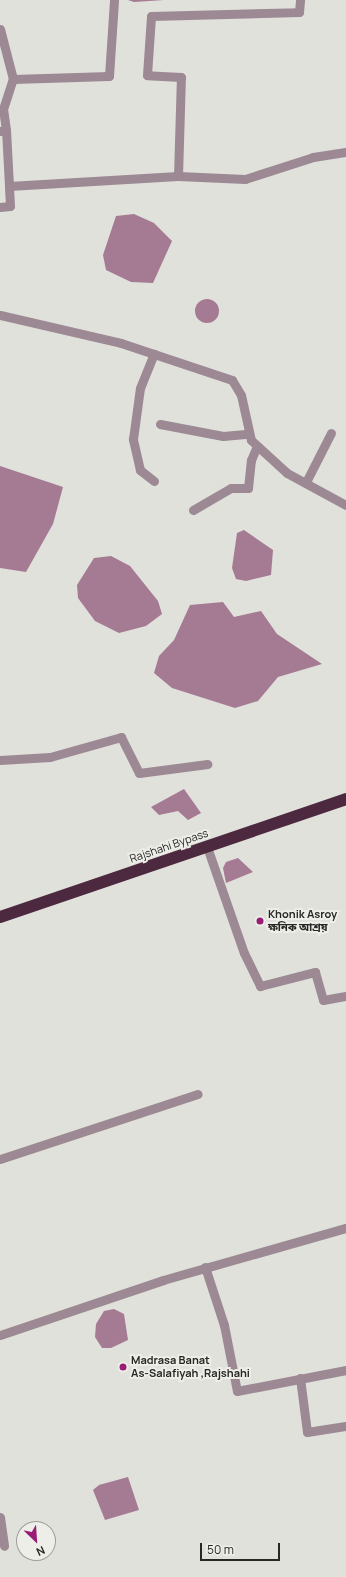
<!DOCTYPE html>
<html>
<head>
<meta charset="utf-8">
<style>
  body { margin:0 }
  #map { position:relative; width:346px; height:1577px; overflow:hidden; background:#e0e1db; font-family:Manrope,"Noto Sans Bengali",sans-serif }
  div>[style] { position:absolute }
  .water>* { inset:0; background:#a57a93 }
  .round { border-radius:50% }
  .street>* { height:9px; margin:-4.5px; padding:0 4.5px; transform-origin:4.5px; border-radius:4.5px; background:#9c8994 }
  .highway>* { height:12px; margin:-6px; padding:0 6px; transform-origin:6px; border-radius:6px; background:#4d2940 }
  .dots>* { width:11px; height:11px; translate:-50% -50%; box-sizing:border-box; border:2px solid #edeee8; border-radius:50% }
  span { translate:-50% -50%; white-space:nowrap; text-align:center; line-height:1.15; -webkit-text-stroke:4px #edeee8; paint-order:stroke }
  .street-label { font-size:11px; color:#272725 }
  .poi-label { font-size:11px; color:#272725; font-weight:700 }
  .left { translate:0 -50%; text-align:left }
  .north { position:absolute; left:16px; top:1521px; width:40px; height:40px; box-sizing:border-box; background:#edeee8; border:1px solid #9e9e9a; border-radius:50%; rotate:155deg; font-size:11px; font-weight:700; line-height:16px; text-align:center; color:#272725 }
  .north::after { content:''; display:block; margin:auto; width:14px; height:18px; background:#991d75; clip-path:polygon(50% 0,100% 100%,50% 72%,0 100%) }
  .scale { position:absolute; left:200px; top:1543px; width:80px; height:18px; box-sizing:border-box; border:2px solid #272725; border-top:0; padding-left:5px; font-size:12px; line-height:14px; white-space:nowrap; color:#272725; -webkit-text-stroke:3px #edeee8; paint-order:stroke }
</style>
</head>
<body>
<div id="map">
  <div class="water">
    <i style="clip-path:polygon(128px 0,164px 0,134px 2px)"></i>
    <i style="clip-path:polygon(134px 214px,154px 223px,172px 241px,153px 283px,131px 282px,106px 270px,103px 255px,116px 216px)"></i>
    <i class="round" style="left:195px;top:299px;width:24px;height:24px"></i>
    <i style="clip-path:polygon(0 466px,63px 487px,53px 524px,26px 572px,0 568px)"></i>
    <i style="clip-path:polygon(244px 530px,273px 550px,271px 575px,246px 581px,236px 579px,232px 568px,237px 533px)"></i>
    <i style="clip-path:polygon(111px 556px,130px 566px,158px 601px,162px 614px,146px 626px,119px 633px,95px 621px,78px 598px,77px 585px,94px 558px)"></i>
    <i style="clip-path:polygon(223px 602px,234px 617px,261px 611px,277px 634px,322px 664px,278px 677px,258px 701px,235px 708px,172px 688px,154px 673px,159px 656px,174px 640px,190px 605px)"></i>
    <i style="clip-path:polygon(184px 789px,201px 813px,188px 820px,178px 811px,159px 815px,151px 807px)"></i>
    <i style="clip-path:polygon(238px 858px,253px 872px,226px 883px,223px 868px,226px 862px)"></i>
    <i style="clip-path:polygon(114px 1309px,124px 1314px,128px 1340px,111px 1348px,102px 1348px,95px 1337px,96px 1324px,104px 1311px)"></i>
    <i style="clip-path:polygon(128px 1477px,139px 1510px,105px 1520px,93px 1490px,99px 1485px)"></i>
  </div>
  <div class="street">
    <i style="left:0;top:29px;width:52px;rotate:75.4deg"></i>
    <i style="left:6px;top:130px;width:56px;rotate:86.9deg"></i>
    <i style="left:0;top:131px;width:6px;rotate:-9deg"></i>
    <i style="left:6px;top:130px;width:21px;rotate:-98deg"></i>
    <i style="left:3px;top:109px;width:32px;rotate:-72deg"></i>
    <i style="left:13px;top:79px;width:96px;rotate:-1.8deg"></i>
    <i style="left:109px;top:76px;width:76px;rotate:-86.2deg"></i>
    <i style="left:178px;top:176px;width:67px;rotate:2.6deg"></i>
    <i style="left:245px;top:179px;width:71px;rotate:-17.9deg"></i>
    <i style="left:313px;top:157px;width:33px;rotate:-9deg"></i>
    <i style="left:0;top:207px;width:10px;rotate:-6deg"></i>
    <i style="left:10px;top:206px;width:20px;rotate:-93deg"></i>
    <i style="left:9px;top:186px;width:169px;rotate:-3.4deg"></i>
    <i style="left:178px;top:176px;width:99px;rotate:-88.3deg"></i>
    <i style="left:181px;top:77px;width:34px;rotate:-177deg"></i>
    <i style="left:147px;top:75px;width:59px;rotate:-86.1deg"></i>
    <i style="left:151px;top:16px;width:148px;rotate:-1.5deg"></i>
    <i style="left:299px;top:12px;width:12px;rotate:-85deg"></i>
    <i style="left:0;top:315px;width:124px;rotate:13deg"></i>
    <i style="left:121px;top:343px;width:117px;rotate:18.4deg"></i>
    <i style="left:232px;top:380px;width:17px;rotate:59deg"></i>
    <i style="left:241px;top:395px;width:46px;rotate:77.5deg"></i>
    <i style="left:251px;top:440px;width:49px;rotate:42.5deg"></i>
    <i style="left:287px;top:473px;width:67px;rotate:28.5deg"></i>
    <i style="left:160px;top:424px;width:64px;rotate:10.8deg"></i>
    <i style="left:223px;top:436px;width:25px;rotate:-5deg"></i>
    <i style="left:154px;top:481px;width:18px;rotate:-142deg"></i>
    <i style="left:140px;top:470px;width:32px;rotate:-103deg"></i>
    <i style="left:133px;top:439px;width:51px;rotate:-82.2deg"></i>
    <i style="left:140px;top:388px;width:37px;rotate:-68deg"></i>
    <i style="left:306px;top:482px;width:55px;rotate:-63deg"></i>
    <i style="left:193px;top:510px;width:44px;rotate:-30.1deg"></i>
    <i style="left:231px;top:488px;width:17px"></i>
    <i style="left:248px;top:488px;width:28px;rotate:-84deg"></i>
    <i style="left:251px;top:460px;width:15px;rotate:-67deg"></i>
    <i style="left:0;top:760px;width:50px;rotate:-3.4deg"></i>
    <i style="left:50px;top:757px;width:74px;rotate:-15.7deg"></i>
    <i style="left:121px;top:737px;width:40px;rotate:63.4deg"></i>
    <i style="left:139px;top:773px;width:69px;rotate:-7.5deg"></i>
    <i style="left:207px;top:847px;width:112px;rotate:70.8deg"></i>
    <i style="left:244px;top:953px;width:37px;rotate:64deg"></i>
    <i style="left:260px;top:986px;width:57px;rotate:-14.3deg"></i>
    <i style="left:315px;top:972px;width:29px;rotate:74deg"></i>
    <i style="left:323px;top:1000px;width:23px;rotate:-10deg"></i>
    <i style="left:0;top:1159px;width:208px;rotate:-18.2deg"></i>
    <i style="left:205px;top:1267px;width:61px;rotate:71.9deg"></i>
    <i style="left:224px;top:1325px;width:67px;rotate:78.9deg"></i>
    <i style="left:237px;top:1391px;width:111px;rotate:-10.9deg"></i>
    <i style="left:0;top:1335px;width:172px;rotate:-18.6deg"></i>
    <i style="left:163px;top:1280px;width:190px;rotate:-15.9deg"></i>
    <i style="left:300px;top:1378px;width:54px;rotate:82.6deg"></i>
    <i style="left:307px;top:1432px;width:39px;rotate:-9deg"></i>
    <i style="left:0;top:1517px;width:29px;rotate:82deg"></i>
  </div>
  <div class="highway">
    <i style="left:0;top:917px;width:366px;rotate:-18.8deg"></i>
  </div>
  <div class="dots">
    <i style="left:260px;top:921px;background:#991d75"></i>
    <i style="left:123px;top:1367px;background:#991d75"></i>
  </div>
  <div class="street-label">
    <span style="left:169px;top:846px;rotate:-19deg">Rajshahi Bypass</span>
  </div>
  <div class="poi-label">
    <span class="left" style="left:268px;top:921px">Khonik Asroy<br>ক্ষনিক আশ্রয়</span>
    <span class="left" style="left:131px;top:1367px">Madrasa Banat<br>As-Salafiyah ,Rajshahi</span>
  </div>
  <div class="north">N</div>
  <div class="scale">50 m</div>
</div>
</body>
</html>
